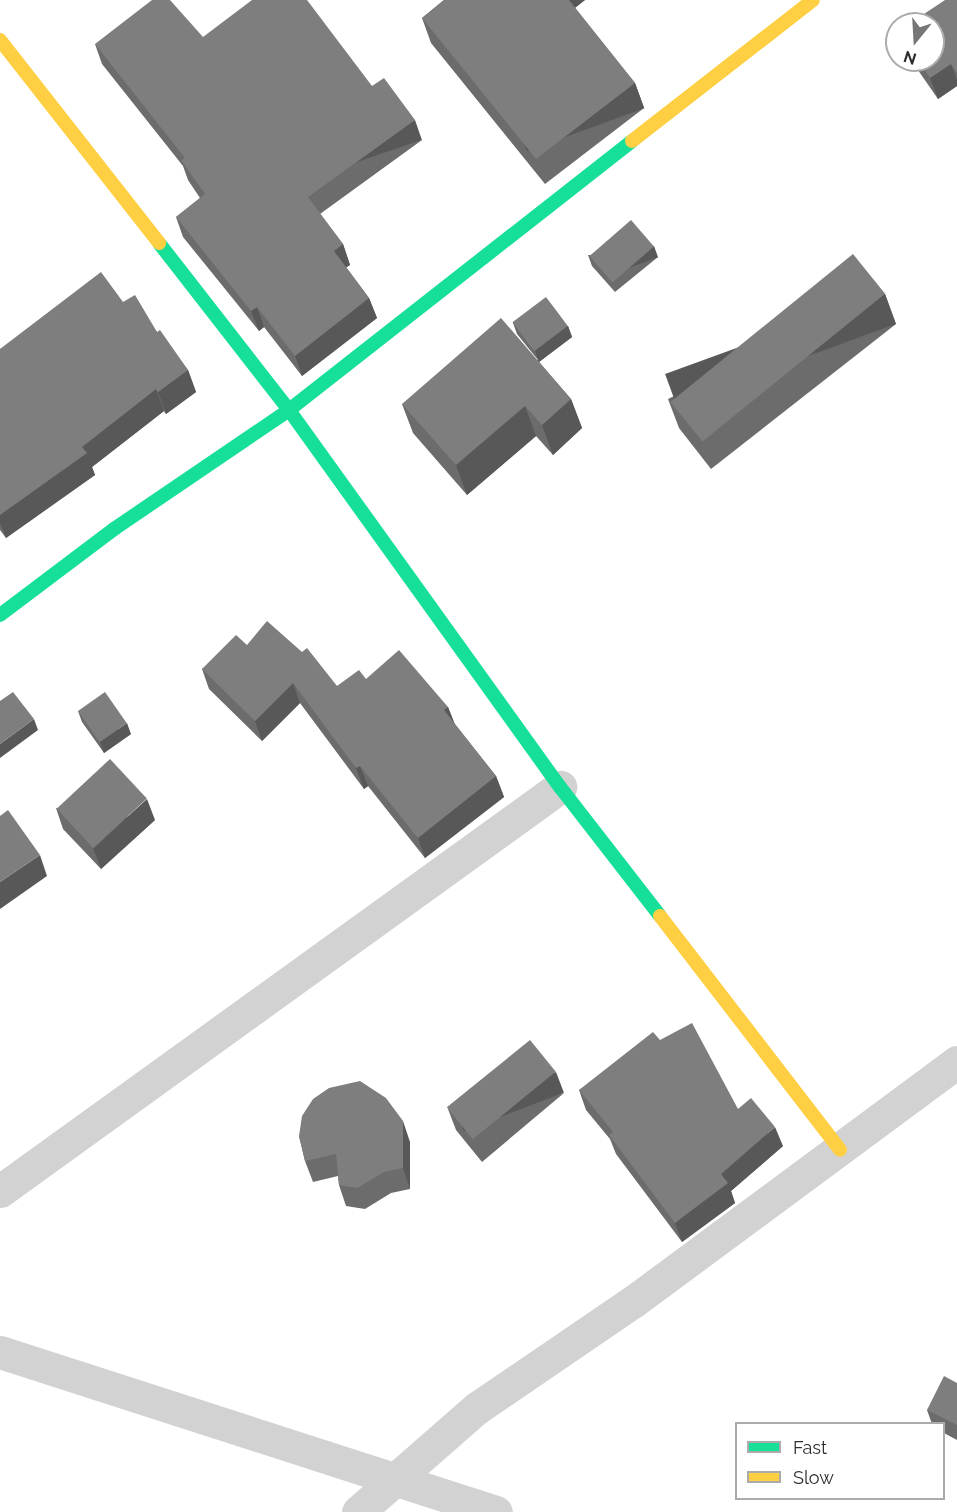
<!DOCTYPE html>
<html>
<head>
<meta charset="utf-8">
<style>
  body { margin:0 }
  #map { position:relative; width:957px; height:1512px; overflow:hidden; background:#fff; font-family:Raleway,sans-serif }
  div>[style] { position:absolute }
  .street>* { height:33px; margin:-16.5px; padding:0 16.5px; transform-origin:16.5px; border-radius:16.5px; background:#d2d2d2 }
  .fast>* { height:14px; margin:-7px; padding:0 7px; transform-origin:7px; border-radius:7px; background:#16e098 }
  .slow>* { height:14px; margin:-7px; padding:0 7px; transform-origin:7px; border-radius:7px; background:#ffcf43 }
  .wall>* { inset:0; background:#6c6c6c }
  .shaded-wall>* { inset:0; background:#585858; transform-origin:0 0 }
  .building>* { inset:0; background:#7e7e7e; transform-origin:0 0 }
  span { translate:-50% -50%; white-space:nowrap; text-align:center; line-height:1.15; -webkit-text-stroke:6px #fff; paint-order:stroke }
  .legend { position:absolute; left:735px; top:1422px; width:210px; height:78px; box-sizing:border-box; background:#fff; border:2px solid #ababab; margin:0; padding:8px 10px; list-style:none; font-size:18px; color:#2d2d2d }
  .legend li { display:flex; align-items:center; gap:12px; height:30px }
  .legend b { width:30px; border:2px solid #ababab }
  .north { position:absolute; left:885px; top:12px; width:60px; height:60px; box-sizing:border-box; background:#fff; border:2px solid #ababab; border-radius:50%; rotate:198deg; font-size:16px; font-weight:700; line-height:24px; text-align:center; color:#2d2d2d }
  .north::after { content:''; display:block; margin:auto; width:21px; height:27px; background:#767676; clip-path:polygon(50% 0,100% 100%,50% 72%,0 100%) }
</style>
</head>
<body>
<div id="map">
  <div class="street">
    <i style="left:0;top:1191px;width:691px;rotate:-35.81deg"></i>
    <i style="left:0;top:1352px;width:521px;rotate:17.88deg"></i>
    <i style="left:358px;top:1512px;width:158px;rotate:-41.2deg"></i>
    <i style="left:477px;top:1408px;width:190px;rotate:-34.3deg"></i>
    <i style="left:634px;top:1301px;width:402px;rotate:-36.5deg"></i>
  </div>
  <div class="fast">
    <i style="left:159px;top:243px;width:212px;rotate:52.1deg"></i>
    <i style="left:289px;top:410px;width:464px;rotate:54.3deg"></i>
    <i style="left:560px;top:787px;width:163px;rotate:52.2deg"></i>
    <i style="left:0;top:615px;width:143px;rotate:-37deg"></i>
    <i style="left:114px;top:529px;width:212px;rotate:-34.2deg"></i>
    <i style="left:289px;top:410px;width:436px;rotate:-38.1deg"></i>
  </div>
  <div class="slow">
    <i style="left:0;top:40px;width:258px;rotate:51.9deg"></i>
    <i style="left:632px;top:141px;width:229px;rotate:-37.9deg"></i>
    <i style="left:660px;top:916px;width:295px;rotate:52.4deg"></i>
  </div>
  <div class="wall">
    <i style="clip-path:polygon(444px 0,585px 0,575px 8px,635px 83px,644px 108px,545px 184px,431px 43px,422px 18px)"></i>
    <i style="clip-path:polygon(957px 0,957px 86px,938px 99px,911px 60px,933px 60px)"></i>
    <i style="clip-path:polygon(203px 37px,372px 86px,422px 140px,320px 214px,343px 244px,350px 265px,346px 267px,369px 298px,377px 318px,302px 376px,264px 327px,259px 331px,183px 237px,176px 217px,200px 198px,188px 180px,183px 166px,102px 64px,95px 44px)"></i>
    <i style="clip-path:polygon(588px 255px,658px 257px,615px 292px,592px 266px)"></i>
    <i style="clip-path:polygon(885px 294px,896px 324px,711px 469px,679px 428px,668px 399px)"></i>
    <i style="clip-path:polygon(123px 302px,157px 332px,188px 370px,196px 392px,166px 414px,164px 411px,92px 467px,95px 475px,6px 538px,0 530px,0 349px)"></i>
    <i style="clip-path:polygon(513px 323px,568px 326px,572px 337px,539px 362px,571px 399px,582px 428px,553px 455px,536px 436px,467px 495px,413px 433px,402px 404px,538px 360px,517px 334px)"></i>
    <i style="clip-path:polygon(247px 645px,337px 686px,366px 679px,448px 707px,454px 723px,496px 776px,504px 797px,425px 858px,368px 786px,364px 789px,300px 703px,262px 741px,209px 689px,202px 669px)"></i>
    <i style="clip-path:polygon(78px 711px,131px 734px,104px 753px,82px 722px)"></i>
    <i style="clip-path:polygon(56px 808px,155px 820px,101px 869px,63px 829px)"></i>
    <i style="clip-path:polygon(660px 1040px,738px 1109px,783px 1146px,731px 1191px,735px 1203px,682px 1242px,616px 1154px,610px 1139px,586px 1110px,579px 1090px)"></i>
    <i style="clip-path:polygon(564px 1093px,482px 1162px,456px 1130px,448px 1109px)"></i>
    <i style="clip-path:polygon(299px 1136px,410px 1142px,410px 1189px,391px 1193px,365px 1209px,346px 1206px,339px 1185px,338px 1176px,313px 1182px,305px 1161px)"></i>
    <i style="clip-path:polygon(957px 1383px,957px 1440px,944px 1433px,944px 1424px,932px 1424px,927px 1410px)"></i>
  </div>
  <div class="shaded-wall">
    <i style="clip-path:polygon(564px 0,585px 0,568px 13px)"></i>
    <i style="clip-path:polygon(951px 64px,957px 80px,957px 86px,938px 99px,930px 78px)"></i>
    <i style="left:635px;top:83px;width:27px;height:125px;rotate:70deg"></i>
    <i style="left:415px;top:120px;width:21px;height:132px;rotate:71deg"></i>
    <i style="clip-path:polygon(343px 244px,350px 265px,341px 271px,334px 251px)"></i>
    <i style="left:654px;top:246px;width:12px;height:55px;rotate:70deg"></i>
    <i style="left:885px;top:294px;width:32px;height:234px;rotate:70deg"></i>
    <i style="clip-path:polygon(369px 298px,377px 318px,302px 376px,295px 356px)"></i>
    <i style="clip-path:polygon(257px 307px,264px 327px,259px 331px,251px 311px)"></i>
    <i style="clip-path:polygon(568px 326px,572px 337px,539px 362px,535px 351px)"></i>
    <i style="clip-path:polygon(188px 370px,196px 392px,166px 414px,158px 392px)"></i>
    <i style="clip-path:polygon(156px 389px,164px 411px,92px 467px,95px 475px,6px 538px,0 523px,0 515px,82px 447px)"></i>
    <i style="clip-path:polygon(571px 399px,582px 428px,553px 455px,542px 425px)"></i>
    <i style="clip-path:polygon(525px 406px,536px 436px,467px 495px,456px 465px)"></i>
    <i style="clip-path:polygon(293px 683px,300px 703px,262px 741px,255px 721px)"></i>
    <i style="clip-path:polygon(448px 707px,456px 727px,444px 710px)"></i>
    <i style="clip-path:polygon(34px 719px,38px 730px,0 758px,0 744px)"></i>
    <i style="clip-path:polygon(127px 723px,131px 734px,104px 753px,100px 742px)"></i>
    <i style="clip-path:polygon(360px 766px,368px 786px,364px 789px,356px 768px)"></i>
    <i style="clip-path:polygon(496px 776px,504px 797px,425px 858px,418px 838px)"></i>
    <i style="clip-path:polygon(147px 799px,155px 820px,101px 869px,93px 848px)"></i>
    <i style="clip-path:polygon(40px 855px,47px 876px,0 909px,0 882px)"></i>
    <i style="left:556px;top:1072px;width:22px;height:107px;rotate:69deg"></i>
    <i style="clip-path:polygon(403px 1121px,410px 1142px,410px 1189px,403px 1168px)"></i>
    <i style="clip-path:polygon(775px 1127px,783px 1146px,731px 1191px,735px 1203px,682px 1242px,675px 1223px,721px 1174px)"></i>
  </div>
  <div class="building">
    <i style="clip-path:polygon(152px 0,170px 0,203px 37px,252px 0,307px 0,372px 86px,384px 78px,415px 120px,308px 197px,343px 244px,334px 251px,369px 298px,295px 356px,257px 307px,251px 311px,176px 217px,205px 194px,181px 160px,185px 158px,95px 44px)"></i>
    <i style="clip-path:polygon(444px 0,569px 0,635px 83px,536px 159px,422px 18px)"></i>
    <i style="clip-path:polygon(945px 0,957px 0,957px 73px,951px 64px,930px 78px,918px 60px,933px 60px,933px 24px,909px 24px)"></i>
    <i style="left:631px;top:220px;width:35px;height:55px;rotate:49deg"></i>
    <i style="left:853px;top:254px;width:51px;height:235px;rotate:51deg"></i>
    <i style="clip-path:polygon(101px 272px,123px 302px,135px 295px,157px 332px,160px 330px,188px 370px,158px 392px,156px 389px,82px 447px,87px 453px,0 515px,0 349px)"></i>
    <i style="left:546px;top:297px;width:36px;height:42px;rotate:53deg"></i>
    <i style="clip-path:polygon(501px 318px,571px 399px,542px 425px,525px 406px,456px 465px,402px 404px)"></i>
    <i style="clip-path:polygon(267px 621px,302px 652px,307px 648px,337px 686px,359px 670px,366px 679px,399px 650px,448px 707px,444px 710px,496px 776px,418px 838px,360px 766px,356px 768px,293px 683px,255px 721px,202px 669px,236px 635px,247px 645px)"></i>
    <i style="clip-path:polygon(13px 692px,34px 719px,0 744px,0 701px)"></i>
    <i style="left:105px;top:692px;width:38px;height:33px;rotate:55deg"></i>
    <i style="left:110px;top:759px;width:54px;height:73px;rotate:47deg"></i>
    <i style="clip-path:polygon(8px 810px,40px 855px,0 882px,0 816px)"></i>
    <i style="clip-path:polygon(692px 1023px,738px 1109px,751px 1098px,775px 1127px,721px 1174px,728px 1183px,675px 1223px,609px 1135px,613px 1132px,579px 1090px,653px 1032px,660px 1040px)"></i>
    <i style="left:530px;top:1040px;width:41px;height:107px;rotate:51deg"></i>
    <i style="clip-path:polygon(360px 1081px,386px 1098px,403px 1121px,403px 1168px,384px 1172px,357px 1188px,339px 1185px,336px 1154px,305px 1161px,299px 1136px,302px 1116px,313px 1099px,329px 1088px)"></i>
    <i style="clip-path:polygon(944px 1376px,957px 1383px,957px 1425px,927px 1410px)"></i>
  </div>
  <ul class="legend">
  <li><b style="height:8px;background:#16e098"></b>Fast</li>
  <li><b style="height:8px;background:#ffcf43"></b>Slow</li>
  </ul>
  <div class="north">N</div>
</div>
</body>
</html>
